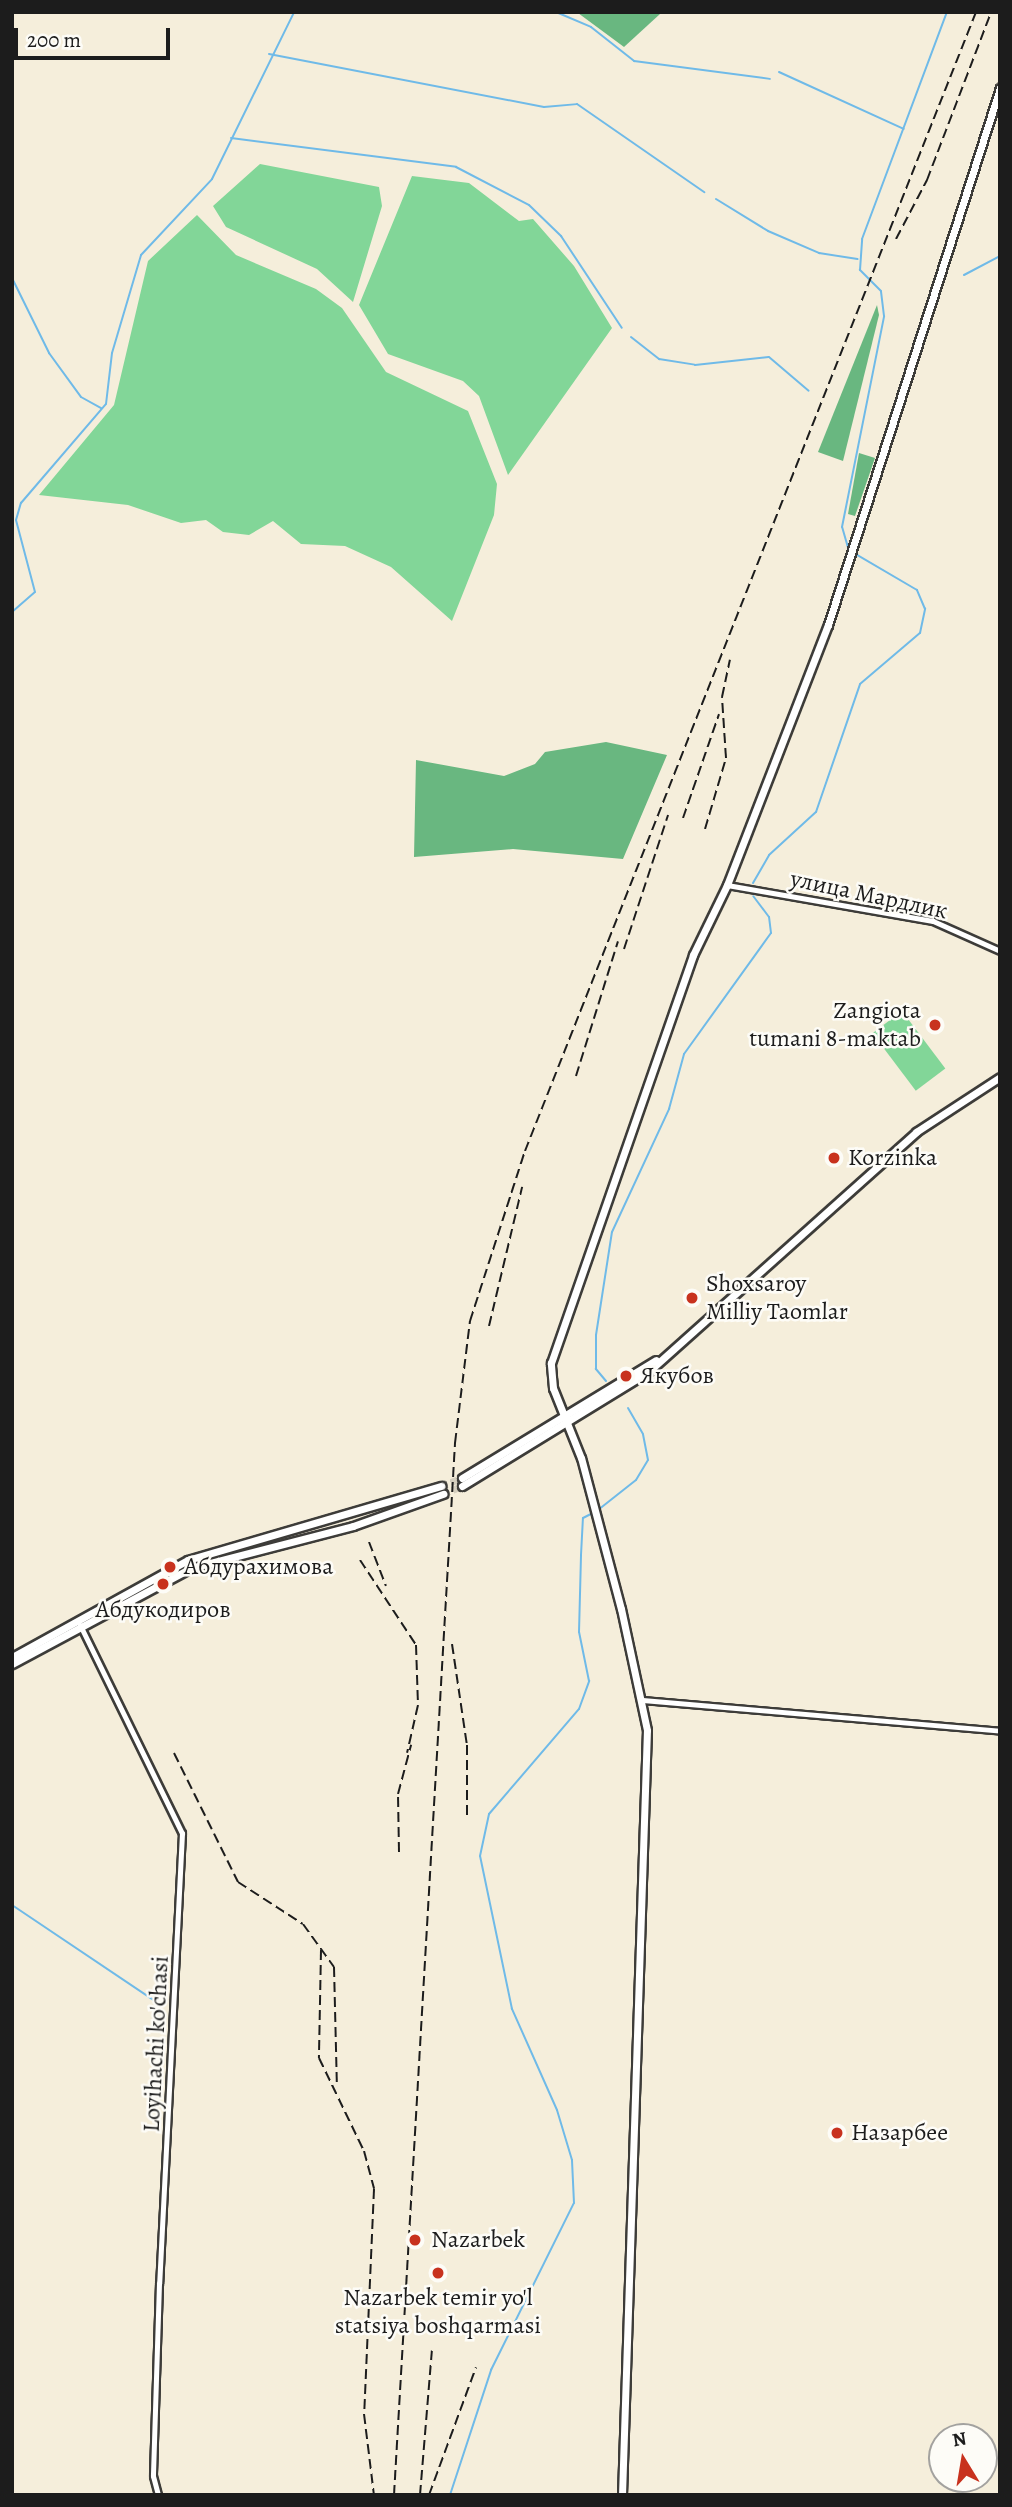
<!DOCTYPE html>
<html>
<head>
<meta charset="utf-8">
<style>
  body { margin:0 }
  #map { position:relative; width:1012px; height:2507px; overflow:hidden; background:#f5eedb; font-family:Alegreya,serif }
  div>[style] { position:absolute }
  .green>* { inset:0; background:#82d698; transform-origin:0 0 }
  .forest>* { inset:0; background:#69b780 }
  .stream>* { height:2px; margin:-1px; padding:0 1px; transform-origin:1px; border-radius:1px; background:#6fbae8 }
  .major-tunnel>* { height:7px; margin-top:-3.5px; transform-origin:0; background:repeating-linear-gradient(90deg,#d4cebe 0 7px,transparent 0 10.5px) }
  .roads { filter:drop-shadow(2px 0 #3d3c39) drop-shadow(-2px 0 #3d3c39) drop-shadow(0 2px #3d3c39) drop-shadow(0 -2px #3d3c39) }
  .minor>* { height:5px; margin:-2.5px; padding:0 2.5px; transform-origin:2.5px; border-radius:2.5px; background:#fff }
  .major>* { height:7px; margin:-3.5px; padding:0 3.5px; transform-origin:3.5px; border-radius:3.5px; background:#fff }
  .rail>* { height:2px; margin-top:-1px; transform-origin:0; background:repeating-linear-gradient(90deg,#1c1c1c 0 10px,transparent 0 15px) }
  .dots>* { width:19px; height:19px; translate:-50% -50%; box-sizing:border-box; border:4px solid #fdfcf7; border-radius:50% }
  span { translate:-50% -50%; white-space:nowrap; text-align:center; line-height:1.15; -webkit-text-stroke:5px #fdfcf7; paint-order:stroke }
  .street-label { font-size:24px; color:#1c1c1c }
  .poi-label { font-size:24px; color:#1c1c1c }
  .right { translate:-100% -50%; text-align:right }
  .left { translate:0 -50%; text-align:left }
  .frame { position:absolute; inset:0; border:14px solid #1c1c1c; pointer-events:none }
  .north { position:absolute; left:928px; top:2423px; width:70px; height:70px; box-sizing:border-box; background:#fdfcf7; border:2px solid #a3a29f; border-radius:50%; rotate:349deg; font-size:19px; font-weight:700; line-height:28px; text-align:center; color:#1c1c1c }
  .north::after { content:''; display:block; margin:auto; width:24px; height:32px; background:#c8321e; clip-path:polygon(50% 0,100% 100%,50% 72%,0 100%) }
  .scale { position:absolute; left:14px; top:28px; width:156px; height:32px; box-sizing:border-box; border:4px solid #1c1c1c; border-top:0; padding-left:9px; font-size:21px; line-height:24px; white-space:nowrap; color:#1c1c1c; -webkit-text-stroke:5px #fdfcf7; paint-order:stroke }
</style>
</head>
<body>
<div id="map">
  <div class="green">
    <i style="clip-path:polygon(260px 164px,379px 187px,382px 206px,353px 302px,317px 269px,226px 227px,213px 206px)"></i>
    <i style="clip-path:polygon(412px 176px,469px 183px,519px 221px,533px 219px,574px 266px,612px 328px,508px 475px,479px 396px,463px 381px,388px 354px,359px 305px)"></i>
    <i style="clip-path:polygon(197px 215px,236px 255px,316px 289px,342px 308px,386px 372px,468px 411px,497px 484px,494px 515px,452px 621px,391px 567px,345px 546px,301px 544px,273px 521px,249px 535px,223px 532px,206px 520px,181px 523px,128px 505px,39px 495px,114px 405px,148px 261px)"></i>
    <i style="left:902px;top:1011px;width:72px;height:37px;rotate:53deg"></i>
  </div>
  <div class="forest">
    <i style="clip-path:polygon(643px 12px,660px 14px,624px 47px,578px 13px)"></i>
    <i style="clip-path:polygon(877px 305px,879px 315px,843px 461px,818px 452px)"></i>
    <i style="clip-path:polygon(859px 453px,875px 458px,855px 516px,848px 514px)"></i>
    <i style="clip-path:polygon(606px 742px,667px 755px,623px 859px,513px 849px,414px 857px,416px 760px,504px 776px,535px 764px,545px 752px)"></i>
  </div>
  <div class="stream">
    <i style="left:556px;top:12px;width:38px;rotate:23deg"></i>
    <i style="left:591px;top:27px;width:55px;rotate:38.3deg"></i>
    <i style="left:634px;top:61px;width:137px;rotate:7.5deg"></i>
    <i style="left:269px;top:54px;width:280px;rotate:10.9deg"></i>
    <i style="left:544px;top:107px;width:33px;rotate:-5deg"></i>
    <i style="left:577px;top:104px;width:155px;rotate:34.7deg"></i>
    <i style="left:779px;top:72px;width:137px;rotate:24.5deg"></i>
    <i style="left:231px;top:138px;width:227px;rotate:7.3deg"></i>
    <i style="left:456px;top:167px;width:82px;rotate:27.5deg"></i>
    <i style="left:529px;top:205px;width:45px;rotate:44.1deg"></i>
    <i style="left:561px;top:236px;width:110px;rotate:56.5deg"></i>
    <i style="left:716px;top:199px;width:61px;rotate:31.6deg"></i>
    <i style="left:768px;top:231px;width:56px;rotate:23.3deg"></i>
    <i style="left:819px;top:253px;width:39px;rotate:9deg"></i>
    <i style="left:964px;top:275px;width:41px;rotate:-27.8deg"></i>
    <i style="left:12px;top:278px;width:84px;rotate:63.7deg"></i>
    <i style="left:49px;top:353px;width:54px;rotate:54deg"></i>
    <i style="left:81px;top:397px;width:23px;rotate:29deg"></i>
    <i style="left:631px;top:337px;width:36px;rotate:38deg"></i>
    <i style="left:659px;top:359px;width:36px;rotate:9deg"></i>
    <i style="left:695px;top:365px;width:74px;rotate:-6.2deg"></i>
    <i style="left:769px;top:357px;width:52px;rotate:40.4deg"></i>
    <i style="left:849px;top:551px;width:25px;rotate:-106deg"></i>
    <i style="left:842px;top:527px;width:215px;rotate:-78.7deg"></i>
    <i style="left:884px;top:316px;width:25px;rotate:-97deg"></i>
    <i style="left:881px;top:291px;width:30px;rotate:-135deg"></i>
    <i style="left:860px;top:270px;width:31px;rotate:-86deg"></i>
    <i style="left:862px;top:239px;width:242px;rotate:-69.5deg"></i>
    <i style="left:12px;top:612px;width:30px;rotate:-41deg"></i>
    <i style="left:35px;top:592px;width:74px;rotate:-104.8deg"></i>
    <i style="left:16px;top:520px;width:18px;rotate:-74deg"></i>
    <i style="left:21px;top:503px;width:130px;rotate:-49.4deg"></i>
    <i style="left:106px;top:404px;width:51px;rotate:-83.3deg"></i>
    <i style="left:112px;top:353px;width:102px;rotate:-73.5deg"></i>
    <i style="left:141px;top:255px;width:104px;rotate:-46.9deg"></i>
    <i style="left:212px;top:179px;width:186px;rotate:-63.8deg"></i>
    <i style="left:753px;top:883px;width:32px;rotate:-60deg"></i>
    <i style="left:769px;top:855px;width:64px;rotate:-42.5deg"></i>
    <i style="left:816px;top:812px;width:135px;rotate:-71deg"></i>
    <i style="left:860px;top:684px;width:79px;rotate:-40.4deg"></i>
    <i style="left:920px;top:633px;width:25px;rotate:-78deg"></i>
    <i style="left:925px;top:609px;width:21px;rotate:-113deg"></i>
    <i style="left:917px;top:590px;width:73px;rotate:-149.6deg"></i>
    <i style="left:606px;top:1381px;width:16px;rotate:-130deg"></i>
    <i style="left:596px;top:1369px;width:34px;rotate:-90deg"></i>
    <i style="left:596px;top:1335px;width:104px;rotate:-81.2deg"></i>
    <i style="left:612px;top:1232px;width:136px;rotate:-65.1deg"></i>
    <i style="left:669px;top:1109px;width:57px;rotate:-74.7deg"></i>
    <i style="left:684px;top:1054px;width:149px;rotate:-54.3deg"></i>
    <i style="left:771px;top:933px;width:16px;rotate:-97deg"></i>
    <i style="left:769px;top:917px;width:26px;rotate:-127deg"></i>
    <i style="left:598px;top:1510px;width:48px;rotate:-38.3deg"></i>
    <i style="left:636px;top:1480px;width:23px;rotate:-59deg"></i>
    <i style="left:648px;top:1460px;width:26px;rotate:-101deg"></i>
    <i style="left:643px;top:1434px;width:30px;rotate:-120deg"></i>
    <i style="left:12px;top:1905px;width:176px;rotate:33.9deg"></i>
    <i style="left:450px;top:2495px;width:132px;rotate:-71.8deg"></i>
    <i style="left:491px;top:2370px;width:186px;rotate:-63.6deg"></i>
    <i style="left:574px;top:2203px;width:43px;rotate:-92.7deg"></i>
    <i style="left:572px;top:2160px;width:52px;rotate:-106.7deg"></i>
    <i style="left:557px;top:2110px;width:111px;rotate:-114deg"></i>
    <i style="left:512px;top:2009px;width:156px;rotate:-101.8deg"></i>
    <i style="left:480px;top:1856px;width:43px;rotate:-77.9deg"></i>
    <i style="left:489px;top:1814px;width:138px;rotate:-49.4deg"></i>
    <i style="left:579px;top:1709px;width:30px;rotate:-70deg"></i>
    <i style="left:589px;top:1681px;width:50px;rotate:-101.5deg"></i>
    <i style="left:579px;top:1632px;width:77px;rotate:-88.5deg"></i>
    <i style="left:581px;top:1555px;width:37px;rotate:-87deg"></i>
    <i style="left:583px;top:1518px;width:11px;rotate:-27deg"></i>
  </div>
  <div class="major-tunnel">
    <i style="left:441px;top:1486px;width:22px;rotate:-21deg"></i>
    <i style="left:443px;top:1494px;width:21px;rotate:-23deg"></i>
  </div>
  <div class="roads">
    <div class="minor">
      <i style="left:727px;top:885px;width:209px;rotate:9.9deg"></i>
      <i style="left:933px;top:921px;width:73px;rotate:24.1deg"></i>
      <i style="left:80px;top:1625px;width:232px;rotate:63.9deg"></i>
      <i style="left:182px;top:1833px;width:451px;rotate:92.9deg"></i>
      <i style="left:159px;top:2283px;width:193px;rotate:91.8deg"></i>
      <i style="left:153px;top:2476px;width:20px;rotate:75deg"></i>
      <i style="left:642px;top:1700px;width:359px;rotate:4.9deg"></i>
    </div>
    <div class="major">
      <i style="left:462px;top:1478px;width:227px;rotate:-31.3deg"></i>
      <i style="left:462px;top:1486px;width:218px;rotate:-31.5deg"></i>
      <i style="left:648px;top:1372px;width:360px;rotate:-41.8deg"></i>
      <i style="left:916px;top:1132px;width:100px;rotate:-33.2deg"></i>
      <i style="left:12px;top:1657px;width:201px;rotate:-28.9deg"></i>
      <i style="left:188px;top:1560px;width:264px;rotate:-16.3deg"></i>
      <i style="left:12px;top:1664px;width:203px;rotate:-28.2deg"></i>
      <i style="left:191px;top:1568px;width:167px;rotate:-14.5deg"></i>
      <i style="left:353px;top:1526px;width:96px;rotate:-19.6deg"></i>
      <i style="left:622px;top:2495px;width:765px;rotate:-88.13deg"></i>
      <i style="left:647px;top:1730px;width:124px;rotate:-102.1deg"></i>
      <i style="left:621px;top:1609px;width:156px;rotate:-104.8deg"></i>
      <i style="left:581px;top:1458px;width:75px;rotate:-111.8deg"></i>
      <i style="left:553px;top:1388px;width:25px;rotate:-95deg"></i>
      <i style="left:551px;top:1363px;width:432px;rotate:-70.8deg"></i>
      <i style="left:693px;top:955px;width:78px;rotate:-64.1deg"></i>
      <i style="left:727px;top:885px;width:279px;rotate:-68.8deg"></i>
      <i style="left:828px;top:625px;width:564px;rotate:-72.24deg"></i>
    </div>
  </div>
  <div class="rail">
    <i style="left:896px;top:239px;width:67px;rotate:-62.3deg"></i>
    <i style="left:927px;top:180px;width:180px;rotate:-69.1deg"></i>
    <i style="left:683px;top:818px;width:110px;rotate:-70.9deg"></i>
    <i style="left:705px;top:829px;width:74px;rotate:-73.5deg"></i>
    <i style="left:726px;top:758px;width:61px;rotate:-93.8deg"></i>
    <i style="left:722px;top:697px;width:38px;rotate:-78deg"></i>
    <i style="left:624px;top:949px;width:141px;rotate:-71.8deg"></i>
    <i style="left:576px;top:1076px;width:141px;rotate:-72.7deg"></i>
    <i style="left:489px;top:1326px;width:143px;rotate:-76.6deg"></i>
    <i style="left:369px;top:1542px;width:47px;rotate:68.9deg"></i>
    <i style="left:360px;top:1560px;width:102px;rotate:56.6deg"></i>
    <i style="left:416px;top:1645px;width:60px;rotate:88.1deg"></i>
    <i style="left:418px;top:1705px;width:49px;rotate:102.9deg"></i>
    <i style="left:452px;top:1644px;width:102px;rotate:81.6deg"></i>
    <i style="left:467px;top:1745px;width:74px;rotate:90deg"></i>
    <i style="left:174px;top:1753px;width:144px;rotate:63.6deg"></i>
    <i style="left:238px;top:1882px;width:77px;rotate:32.9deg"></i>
    <i style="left:303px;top:1924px;width:53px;rotate:54.2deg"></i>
    <i style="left:334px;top:1967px;width:120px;rotate:88.6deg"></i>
    <i style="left:399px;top:1852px;width:58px;rotate:-91deg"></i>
    <i style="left:398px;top:1794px;width:51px;rotate:-75.1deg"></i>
    <i style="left:321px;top:1950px;width:108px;rotate:91.1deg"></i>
    <i style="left:319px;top:2058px;width:103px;rotate:64.2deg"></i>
    <i style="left:364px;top:2151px;width:39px;rotate:75deg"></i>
    <i style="left:374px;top:2189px;width:225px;rotate:92.5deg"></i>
    <i style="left:364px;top:2414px;width:82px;rotate:83deg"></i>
    <i style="left:394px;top:2495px;width:1054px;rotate:-86.68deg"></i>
    <i style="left:455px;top:1443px;width:123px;rotate:-83deg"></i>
    <i style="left:470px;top:1321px;width:179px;rotate:-72.1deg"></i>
    <i style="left:525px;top:1151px;width:1225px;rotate:-68.4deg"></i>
    <i style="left:420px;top:2495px;width:145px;rotate:-85.3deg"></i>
    <i style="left:429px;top:2495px;width:136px;rotate:-69.8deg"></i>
  </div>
  <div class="dots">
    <i style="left:935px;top:1025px;background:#c8321e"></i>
    <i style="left:834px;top:1158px;background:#c8321e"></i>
    <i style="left:692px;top:1298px;background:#c8321e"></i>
    <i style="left:626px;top:1376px;background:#c8321e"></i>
    <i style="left:170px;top:1567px;background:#c8321e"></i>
    <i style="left:163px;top:1584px;background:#c8321e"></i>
    <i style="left:837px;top:2133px;background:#c8321e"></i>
    <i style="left:415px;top:2240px;background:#c8321e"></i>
    <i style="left:438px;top:2273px;background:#c8321e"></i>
  </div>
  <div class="street-label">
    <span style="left:869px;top:895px;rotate:12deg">улица Мардлик</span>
    <span style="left:156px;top:2044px;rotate:-87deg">Loyihachi ko'chasi</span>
  </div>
  <div class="poi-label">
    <span class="right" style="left:921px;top:1025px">Zangiota<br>tumani 8-maktab</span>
    <span class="left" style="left:848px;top:1158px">Korzinka</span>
    <span class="left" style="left:706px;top:1298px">Shoxsaroy<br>Milliy Taomlar</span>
    <span class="left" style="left:640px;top:1376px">Якубов</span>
    <span class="left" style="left:184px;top:1567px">Абдурахимова</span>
    <span style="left:163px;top:1610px">Абдукодиров</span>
    <span class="left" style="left:851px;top:2133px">Назарбее</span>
    <span class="left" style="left:431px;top:2240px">Nazarbek</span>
    <span style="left:438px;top:2312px">Nazarbek temir yo'l<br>statsiya boshqarmasi</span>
  </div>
  <div class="frame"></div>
  <div class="north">N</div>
  <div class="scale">200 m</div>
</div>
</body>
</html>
